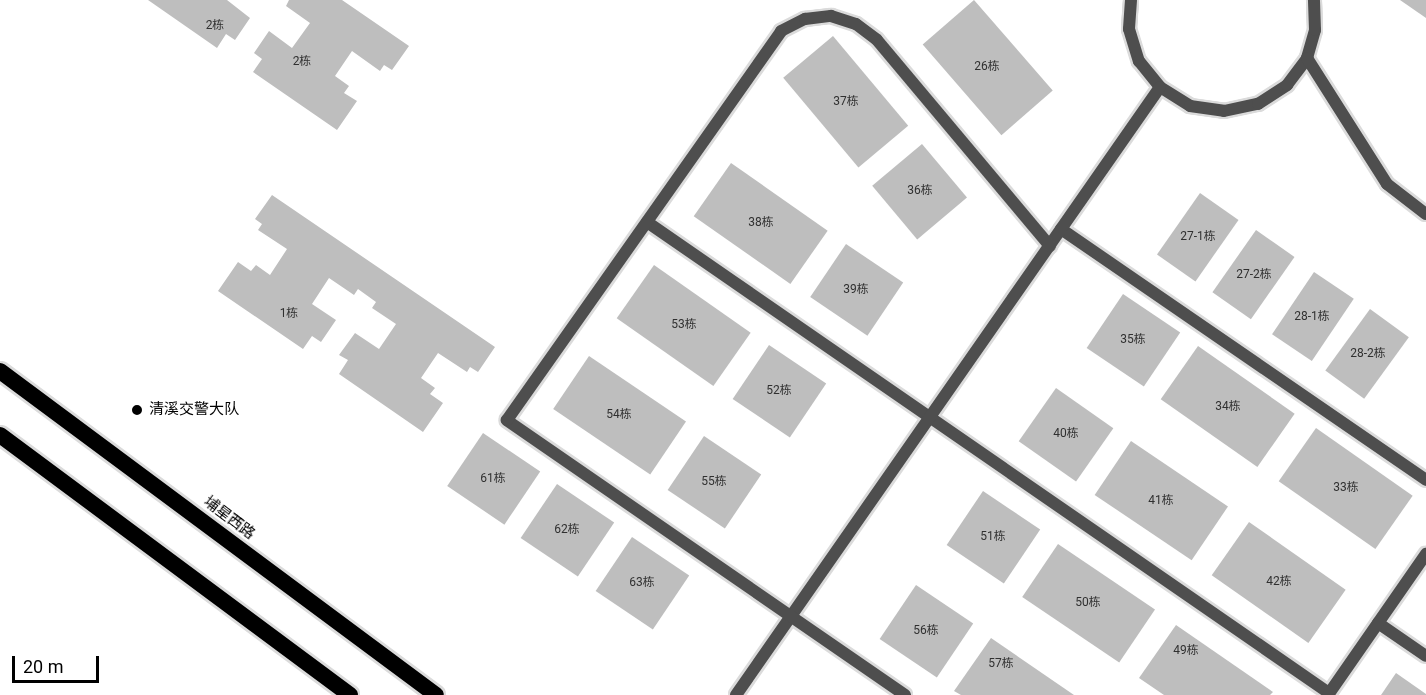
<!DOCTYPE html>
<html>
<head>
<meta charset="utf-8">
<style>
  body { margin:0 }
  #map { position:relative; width:1426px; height:695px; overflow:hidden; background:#fff; font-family:Roboto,"Noto Sans SC",sans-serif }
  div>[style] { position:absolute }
  .building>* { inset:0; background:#bebebe; transform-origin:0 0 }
  .roads { filter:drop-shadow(2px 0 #dbdbdb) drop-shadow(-2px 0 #dbdbdb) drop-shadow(0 2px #dbdbdb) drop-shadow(0 -2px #dbdbdb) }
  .service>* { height:12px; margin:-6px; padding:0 6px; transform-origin:6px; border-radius:6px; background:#4e4e4e }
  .trunk>* { height:16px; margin:-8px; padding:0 8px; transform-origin:8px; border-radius:8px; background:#000 }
  .dots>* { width:16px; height:16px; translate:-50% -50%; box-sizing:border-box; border:3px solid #fff; border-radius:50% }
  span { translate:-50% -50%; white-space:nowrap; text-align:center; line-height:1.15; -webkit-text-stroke:4.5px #fff; paint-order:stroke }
  .number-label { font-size:12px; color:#303030 }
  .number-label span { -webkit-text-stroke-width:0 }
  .poi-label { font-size:15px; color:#000 }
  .left { translate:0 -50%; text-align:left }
  .street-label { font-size:15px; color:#000 }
  .scale { position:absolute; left:12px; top:656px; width:87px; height:27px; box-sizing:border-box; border:3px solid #000; border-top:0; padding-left:8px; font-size:18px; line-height:21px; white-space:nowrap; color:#000; -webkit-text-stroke:4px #fff; paint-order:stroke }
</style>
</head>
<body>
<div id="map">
  <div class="building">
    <i style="clip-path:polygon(148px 0,227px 0,250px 18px,235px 40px,226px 34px,217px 48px)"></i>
    <i style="clip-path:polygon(289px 0,342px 0,409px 46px,392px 70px,384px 65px,380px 71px,352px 51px,335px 76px,349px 86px,344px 93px,357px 101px,337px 130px,253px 72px,262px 59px,254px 53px,269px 31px,292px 48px,310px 23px,286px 6px)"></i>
    <i style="left:974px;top:0;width:120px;height:68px;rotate:49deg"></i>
    <i style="clip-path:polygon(1400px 0,1426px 0,1426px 18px)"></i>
    <i style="left:833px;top:36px;width:117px;height:65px;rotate:50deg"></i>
    <i style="left:922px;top:144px;width:70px;height:65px;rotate:50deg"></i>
    <i style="left:731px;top:163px;width:118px;height:65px;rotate:35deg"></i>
    <i style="left:1200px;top:193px;width:47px;height:75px;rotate:35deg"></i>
    <i style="clip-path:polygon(272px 195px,495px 347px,478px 372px,470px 367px,467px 372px,438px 353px,421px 378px,435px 388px,430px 394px,443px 403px,423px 432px,339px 374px,348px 360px,339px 355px,355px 333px,379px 349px,396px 324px,372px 308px,376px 302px,358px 289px,354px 295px,329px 278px,312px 304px,336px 320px,321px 342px,312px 336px,303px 349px,218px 291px,238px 262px,251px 271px,256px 265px,270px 275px,287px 249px,258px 230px,262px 224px,255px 219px)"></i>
    <i style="left:1256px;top:230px;width:47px;height:76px;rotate:35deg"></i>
    <i style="left:846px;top:244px;width:69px;height:64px;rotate:34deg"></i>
    <i style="left:654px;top:265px;width:118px;height:65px;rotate:35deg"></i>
    <i style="left:1314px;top:272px;width:48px;height:75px;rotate:34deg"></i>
    <i style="left:1123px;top:294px;width:69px;height:65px;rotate:34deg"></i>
    <i style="left:1370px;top:309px;width:48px;height:76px;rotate:36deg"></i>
    <i style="left:769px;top:345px;width:69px;height:65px;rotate:34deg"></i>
    <i style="left:1198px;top:346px;width:118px;height:65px;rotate:35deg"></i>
    <i style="left:589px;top:356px;width:117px;height:64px;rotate:34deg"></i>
    <i style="left:1056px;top:388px;width:70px;height:65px;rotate:35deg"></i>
    <i style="left:1316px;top:428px;width:118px;height:65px;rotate:35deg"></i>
    <i style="left:483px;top:433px;width:69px;height:64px;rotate:34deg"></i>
    <i style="left:704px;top:436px;width:69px;height:65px;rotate:34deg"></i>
    <i style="left:1131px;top:441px;width:117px;height:65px;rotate:34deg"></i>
    <i style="left:557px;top:484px;width:69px;height:65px;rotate:34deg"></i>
    <i style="left:983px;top:491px;width:69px;height:65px;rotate:34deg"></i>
    <i style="left:1249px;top:522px;width:118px;height:65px;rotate:35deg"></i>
    <i style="left:632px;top:537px;width:69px;height:65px;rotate:34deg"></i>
    <i style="left:1058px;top:544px;width:117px;height:64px;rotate:34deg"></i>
    <i style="left:916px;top:585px;width:69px;height:65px;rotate:34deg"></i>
    <i style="clip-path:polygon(1176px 625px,1273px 692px,1270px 695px,1164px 695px,1139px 678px)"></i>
    <i style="clip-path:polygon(991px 638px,1074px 695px,961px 695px,954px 691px)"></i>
    <i style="clip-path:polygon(1396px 673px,1426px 694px,1426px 695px,1381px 695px)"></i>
  </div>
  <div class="roads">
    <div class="service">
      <i style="left:1131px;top:0;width:29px;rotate:94deg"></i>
      <i style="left:1129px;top:29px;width:34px;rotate:73deg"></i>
      <i style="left:1139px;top:61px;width:33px;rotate:51deg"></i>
      <i style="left:1160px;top:87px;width:36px;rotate:32deg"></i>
      <i style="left:1190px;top:106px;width:34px;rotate:8deg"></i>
      <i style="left:1224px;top:111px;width:35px;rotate:-12deg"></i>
      <i style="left:1258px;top:104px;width:35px;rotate:-33deg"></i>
      <i style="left:1287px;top:85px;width:34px;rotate:-53deg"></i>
      <i style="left:1307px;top:58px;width:29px;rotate:-74deg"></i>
      <i style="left:1315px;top:30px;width:30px;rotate:-92deg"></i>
      <i style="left:1307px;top:58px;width:149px;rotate:57.6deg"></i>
      <i style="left:1387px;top:184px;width:49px;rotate:37.6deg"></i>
      <i style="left:647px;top:222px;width:829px;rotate:34.63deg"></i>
      <i style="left:1061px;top:229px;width:443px;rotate:34.5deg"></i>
      <i style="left:1378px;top:623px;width:58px;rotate:34.5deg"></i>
      <i style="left:736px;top:695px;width:741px;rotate:-55.11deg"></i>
      <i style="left:905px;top:695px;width:484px;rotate:-145.4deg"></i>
      <i style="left:507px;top:420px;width:476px;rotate:-54.8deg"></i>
      <i style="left:781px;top:31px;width:27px;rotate:-27deg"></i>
      <i style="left:805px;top:19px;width:26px;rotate:-7deg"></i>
      <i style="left:831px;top:16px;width:26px;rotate:18deg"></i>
      <i style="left:856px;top:24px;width:26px;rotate:37deg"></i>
      <i style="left:877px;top:40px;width:269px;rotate:50deg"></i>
      <i style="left:1328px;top:695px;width:172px;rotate:-55.2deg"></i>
    </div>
    <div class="trunk">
      <i style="left:0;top:371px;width:543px;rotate:36.62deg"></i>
      <i style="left:0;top:435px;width:436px;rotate:36.6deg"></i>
    </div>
  </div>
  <div class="dots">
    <i style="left:137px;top:410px;background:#000"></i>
  </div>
  <div class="number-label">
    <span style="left:215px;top:26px">2栋</span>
    <span style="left:302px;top:62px">2栋</span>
    <span style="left:987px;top:67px">26栋</span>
    <span style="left:846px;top:102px">37栋</span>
    <span style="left:920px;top:191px">36栋</span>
    <span style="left:761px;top:223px">38栋</span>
    <span style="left:1198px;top:237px">27-1栋</span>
    <span style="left:1254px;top:275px">27-2栋</span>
    <span style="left:856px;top:290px">39栋</span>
    <span style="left:289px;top:314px">1栋</span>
    <span style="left:1312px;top:317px">28-1栋</span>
    <span style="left:684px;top:325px">53栋</span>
    <span style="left:1133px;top:340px">35栋</span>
    <span style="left:1368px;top:354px">28-2栋</span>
    <span style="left:779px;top:391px">52栋</span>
    <span style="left:1228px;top:407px">34栋</span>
    <span style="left:619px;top:415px">54栋</span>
    <span style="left:1066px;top:434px">40栋</span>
    <span style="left:493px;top:479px">61栋</span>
    <span style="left:714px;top:482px">55栋</span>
    <span style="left:1346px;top:488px">33栋</span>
    <span style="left:1161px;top:501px">41栋</span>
    <span style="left:567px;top:530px">62栋</span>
    <span style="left:993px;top:537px">51栋</span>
    <span style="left:1279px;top:582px">42栋</span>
    <span style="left:642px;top:583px">63栋</span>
    <span style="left:1088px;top:603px">50栋</span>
    <span style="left:926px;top:631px">56栋</span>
    <span style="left:1186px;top:651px">49栋</span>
    <span style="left:1001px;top:664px">57栋</span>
  </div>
  <div class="poi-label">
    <span class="left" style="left:149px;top:410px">清溪交警大队</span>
  </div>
  <div class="street-label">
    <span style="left:229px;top:518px;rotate:37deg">埔星西路</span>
  </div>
  <div class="scale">20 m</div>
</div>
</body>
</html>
